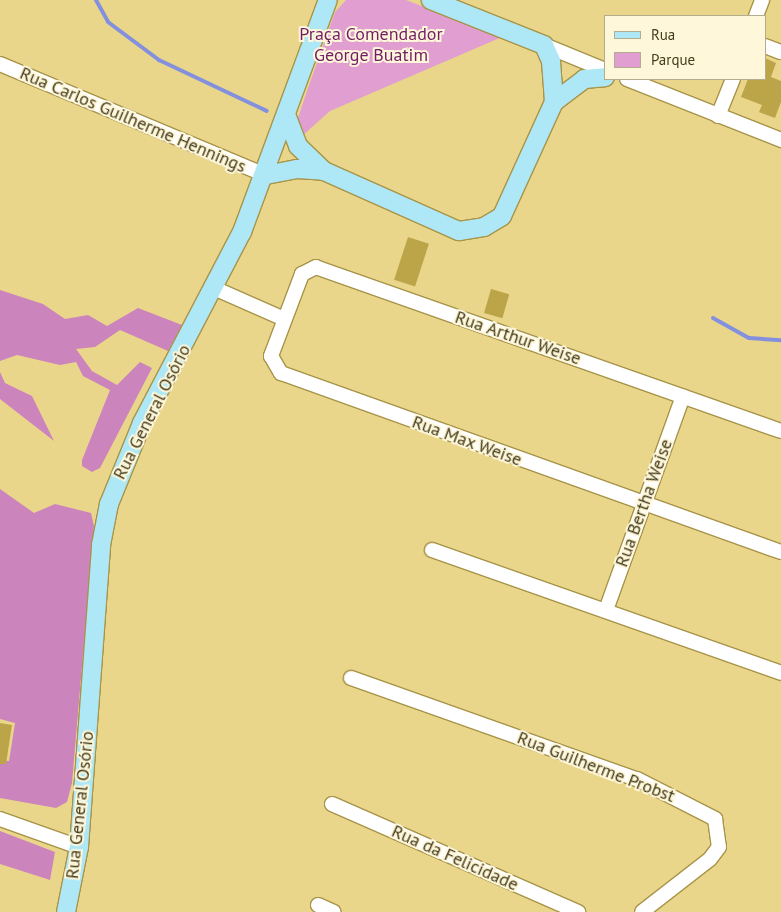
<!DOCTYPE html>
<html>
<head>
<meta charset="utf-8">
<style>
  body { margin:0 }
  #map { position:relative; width:781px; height:912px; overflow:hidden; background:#ead68a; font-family:"PT Sans",sans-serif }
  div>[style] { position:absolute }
  .green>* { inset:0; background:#e09ed1 }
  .forest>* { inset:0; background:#cc84bd }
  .stream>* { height:4px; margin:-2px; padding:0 2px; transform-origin:2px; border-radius:2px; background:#8290dd }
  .building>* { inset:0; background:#bca448; transform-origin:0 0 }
  .roads { filter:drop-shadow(1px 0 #a79449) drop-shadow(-1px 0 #a79449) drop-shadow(0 1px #a79449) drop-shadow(0 -1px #a79449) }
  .minor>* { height:14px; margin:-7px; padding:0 7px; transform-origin:7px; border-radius:7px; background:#fff }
  .major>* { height:18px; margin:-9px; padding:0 9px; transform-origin:9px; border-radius:9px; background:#aee8f6 }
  span { translate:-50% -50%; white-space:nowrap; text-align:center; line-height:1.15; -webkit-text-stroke:4px #fff7da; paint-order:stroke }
  .park-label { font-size:18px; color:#721d65 }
  .street-label { font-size:18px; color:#433b1b }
  .legend { position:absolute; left:604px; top:15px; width:162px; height:65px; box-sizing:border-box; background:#fff7da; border:1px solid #b4ac8e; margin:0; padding:6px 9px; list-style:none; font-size:15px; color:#433b1b }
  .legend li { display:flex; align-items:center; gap:10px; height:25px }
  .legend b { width:25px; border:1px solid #b4ac8e }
</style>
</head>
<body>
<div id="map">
  <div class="green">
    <i style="clip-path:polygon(346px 0,406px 0,502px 37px,330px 111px,302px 136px,298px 118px,308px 88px,335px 12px)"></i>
  </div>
  <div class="forest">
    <i style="clip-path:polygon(0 290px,43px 304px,65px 319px,88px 315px,107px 326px,138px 308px,182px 325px,168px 351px,120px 330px,95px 347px,76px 349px,92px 371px,117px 385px,140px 362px,152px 368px,100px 468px,92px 472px,82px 466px,82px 460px,110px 390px,83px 376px,76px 362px,60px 365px,17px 355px,0 361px)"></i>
    <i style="clip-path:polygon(0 372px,5px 383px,32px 396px,54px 441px,0 399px)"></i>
    <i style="clip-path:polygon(0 489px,34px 513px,55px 504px,91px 513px,94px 526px,72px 783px,67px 802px,56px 808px,0 798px,0 760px,9px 761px,15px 723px,0 719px)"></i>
    <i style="clip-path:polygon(0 831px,55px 852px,50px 880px,0 864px)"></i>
  </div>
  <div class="stream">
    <i style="left:96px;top:0;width:25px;rotate:61deg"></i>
    <i style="left:108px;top:22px;width:64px;rotate:36.7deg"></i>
    <i style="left:159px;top:60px;width:119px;rotate:25.3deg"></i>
    <i style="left:713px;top:318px;width:41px;rotate:29.1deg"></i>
    <i style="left:749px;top:338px;width:32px;rotate:4deg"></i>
  </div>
  <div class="building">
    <i style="clip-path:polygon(765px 58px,776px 63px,771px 77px,781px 81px,781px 102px,775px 118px,759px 112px,762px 105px,741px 97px,748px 79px,765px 79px)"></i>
    <i style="left:408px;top:237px;width:22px;height:45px;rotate:18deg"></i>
    <i style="left:491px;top:289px;width:19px;height:25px;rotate:16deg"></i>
    <i style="clip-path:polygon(0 723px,12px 725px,6px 764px,0 764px)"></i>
  </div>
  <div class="roads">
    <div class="minor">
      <i style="left:756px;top:16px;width:17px;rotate:-69deg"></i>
      <i style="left:544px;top:45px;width:66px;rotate:22.3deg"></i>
      <i style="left:765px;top:46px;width:17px;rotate:21deg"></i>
      <i style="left:0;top:64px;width:288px;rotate:22.7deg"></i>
      <i style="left:627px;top:79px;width:166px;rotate:21.6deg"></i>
      <i style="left:718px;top:116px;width:40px;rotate:-68deg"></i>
      <i style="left:216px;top:289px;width:74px;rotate:23.8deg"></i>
      <i style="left:781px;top:431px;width:493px;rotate:-160.6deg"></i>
      <i style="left:316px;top:267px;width:16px;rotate:153deg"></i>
      <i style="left:302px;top:274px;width:88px;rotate:110.7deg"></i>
      <i style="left:271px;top:356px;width:20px;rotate:60deg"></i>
      <i style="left:281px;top:373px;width:531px;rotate:19.7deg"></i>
      <i style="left:432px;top:550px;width:370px;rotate:19.4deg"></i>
      <i style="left:606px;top:610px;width:227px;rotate:-70.2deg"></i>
      <i style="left:351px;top:678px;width:303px;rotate:19.5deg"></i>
      <i style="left:637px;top:779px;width:88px;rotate:27.1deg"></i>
      <i style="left:715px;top:819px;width:28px;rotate:82deg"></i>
      <i style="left:719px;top:847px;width:15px;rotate:127deg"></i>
      <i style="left:710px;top:859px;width:86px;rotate:142.1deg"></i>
      <i style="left:332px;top:804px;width:269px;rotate:23.7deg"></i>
      <i style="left:0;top:819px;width:84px;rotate:19.5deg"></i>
      <i style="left:318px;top:905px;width:17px;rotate:24deg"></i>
    </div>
    <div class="major">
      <i style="left:554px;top:102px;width:38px;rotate:-37deg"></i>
      <i style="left:584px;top:79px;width:21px;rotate:-5deg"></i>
      <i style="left:287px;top:117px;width:31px;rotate:69deg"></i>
      <i style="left:298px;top:146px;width:36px;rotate:44deg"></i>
      <i style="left:266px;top:175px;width:32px;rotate:-11deg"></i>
      <i style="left:297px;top:169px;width:27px;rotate:4deg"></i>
      <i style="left:324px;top:171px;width:148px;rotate:24deg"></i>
      <i style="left:459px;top:231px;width:25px;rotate:-9deg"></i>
      <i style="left:484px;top:227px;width:21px;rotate:-31deg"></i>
      <i style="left:502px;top:216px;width:125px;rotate:-65.5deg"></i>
      <i style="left:554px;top:102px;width:41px;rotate:-94.2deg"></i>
      <i style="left:551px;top:61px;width:17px;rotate:-114deg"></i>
      <i style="left:544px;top:45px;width:122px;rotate:-158.3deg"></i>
      <i style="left:66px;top:912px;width:66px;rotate:-78.7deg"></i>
      <i style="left:79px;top:847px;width:303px;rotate:-85.8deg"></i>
      <i style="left:101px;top:545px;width:42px;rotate:-79deg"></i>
      <i style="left:109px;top:504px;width:87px;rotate:-67.8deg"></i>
      <i style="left:142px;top:423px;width:216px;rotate:-62.4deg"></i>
      <i style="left:242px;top:232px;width:247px;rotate:-69.7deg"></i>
    </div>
  </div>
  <div class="park-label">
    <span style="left:371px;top:45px">Praça Comendador<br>George Buatim</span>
  </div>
  <div class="street-label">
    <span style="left:133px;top:120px;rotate:23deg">Rua Carlos Guilherme Hennings</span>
    <span style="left:518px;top:338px;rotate:19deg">Rua Arthur Weise</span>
    <span style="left:152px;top:412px;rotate:-63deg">Rua General Osório</span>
    <span style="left:467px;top:441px;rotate:20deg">Rua Max Weise</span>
    <span style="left:644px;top:503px;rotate:-70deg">Rua Bertha Weise</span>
    <span style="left:596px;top:767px;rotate:21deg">Rua Guilherme Probst</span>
    <span style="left:80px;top:805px;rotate:-84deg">Rua General Osório</span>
    <span style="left:455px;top:858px;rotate:24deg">Rua da Felicidade</span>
  </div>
  <ul class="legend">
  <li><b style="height:6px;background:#aee8f6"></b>Rua</li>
  <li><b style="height:14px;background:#e09ed1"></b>Parque</li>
  </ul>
</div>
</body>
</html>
